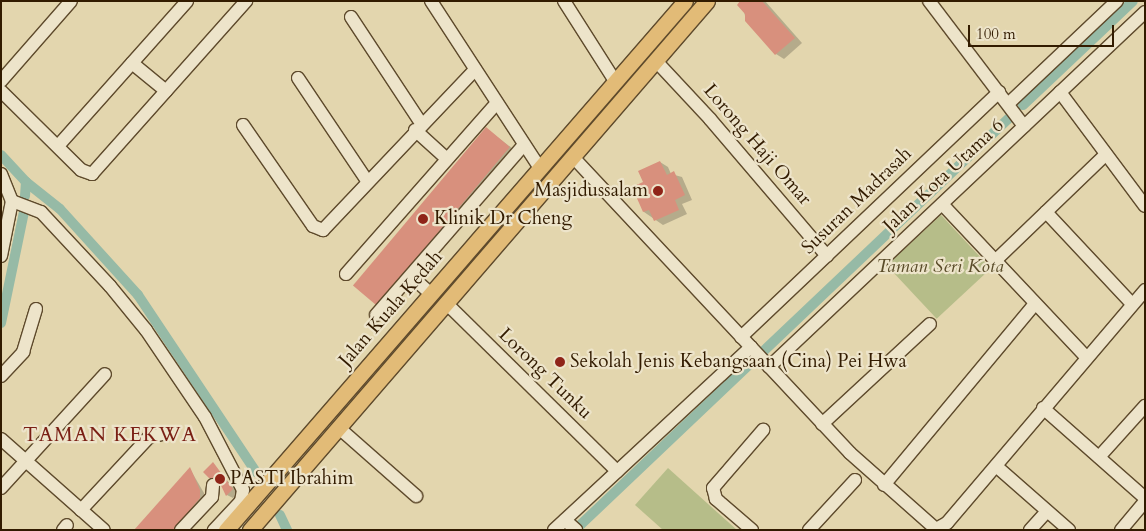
<!DOCTYPE html>
<html>
<head>
<meta charset="utf-8">
<style>
  body { margin:0 }
  #map { position:relative; width:1146px; height:531px; overflow:hidden; background:#e3d6ae; font-family:Cardo,serif }
  div>[style] { position:absolute }
  .green>* { inset:0; background:#b6bd89; transform-origin:0 0 }
  .shadow>* { inset:0; background:#0003 }
  .canal>* { height:10px; margin:-5px; padding:0 5px; transform-origin:5px; border-radius:5px; background:#96baa6 }
  .building>* { inset:0; background:#d8907d; transform-origin:0 0 }
  .roads { filter:drop-shadow(1px 0 #5e4a2c) drop-shadow(-1px 0 #5e4a2c) drop-shadow(0 1px #5e4a2c) drop-shadow(0 -1px #5e4a2c) }
  .minor>* { height:12px; margin:-6px; padding:0 6px; transform-origin:6px; border-radius:6px; background:#ede4ca }
  .major>* { height:15px; margin:-7.5px; padding:0 7.5px; transform-origin:7.5px; border-radius:7.5px; background:#e2bb77 }
  .dots>* { width:14px; height:14px; translate:-50% -50%; box-sizing:border-box; border:2px solid #ede4ca; border-radius:50% }
  span { translate:-50% -50%; white-space:nowrap; text-align:center; line-height:1.15; -webkit-text-stroke:4.5px #ede4ca; paint-order:stroke }
  .street-label { font-size:19px; color:#321b00 }
  .poi-label { font-size:19px; color:#321b00 }
  .right { translate:-100% -50%; text-align:right }
  .left { translate:0 -50%; text-align:left }
  .park-label { font-size:19px; color:#5a4c29; font-style:italic }
  .neighbourhood-label { font-size:20px; color:#7a1f14; letter-spacing:1px }
  .frame { position:absolute; inset:0; border:2px solid #321b00; pointer-events:none }
  .scale { position:absolute; left:968px; top:25px; width:146px; height:22px; box-sizing:border-box; border:2px solid #321b00; border-top:0; padding-left:6px; font-size:15px; line-height:18px; white-space:nowrap; color:#321b00; -webkit-text-stroke:4px #ede4ca; paint-order:stroke }
</style>
</head>
<body>
<div id="map">
  <div class="green">
    <i style="left:941px;top:215px;width:73px;height:74px;rotate:47deg"></i>
    <i style="clip-path:polygon(668px 468px,737px 530px,663px 530px,635px 505px)"></i>
  </div>
  <div class="shadow">
    <i style="clip-path:polygon(742px 1px,765px 1px,802px 43px,784px 59px,776px 54px,746px 21px)"></i>
    <i style="clip-path:polygon(487px 129px,517px 152px,383px 307px,376px 303px)"></i>
    <i style="clip-path:polygon(660px 162px,668px 167px,671px 174px,682px 177px,692px 200px,682px 204px,687px 214px,663px 225px,644px 212px,644px 183px)"></i>
    <i style="clip-path:polygon(213px 464px,238px 493px,233px 498px,227px 495px,220px 481px,210px 477px)"></i>
    <i style="clip-path:polygon(190px 469px,204px 493px,204px 501px,179px 530px,136px 530px)"></i>
  </div>
  <div class="canal">
    <i style="left:1023px;top:105px;width:151px;rotate:-43.4deg"></i>
    <i style="left:1px;top:155px;width:37px;rotate:47deg"></i>
    <i style="left:26px;top:182px;width:43px;rotate:38.5deg"></i>
    <i style="left:60px;top:209px;width:116px;rotate:47.8deg"></i>
    <i style="left:138px;top:295px;width:213px;rotate:56.3deg"></i>
    <i style="left:25px;top:196px;width:14px;rotate:-86deg"></i>
    <i style="left:1px;top:323px;width:113px;rotate:-78.3deg"></i>
    <i style="left:280px;top:515px;width:17px;rotate:65deg"></i>
    <i style="left:575px;top:530px;width:598px;rotate:-43.51deg"></i>
  </div>
  <div class="building">
    <i style="clip-path:polygon(740px 1px,762px 1px,795px 38px,775px 55px,745px 21px,745px 14px,737px 5px)"></i>
    <i style="left:486px;top:127px;width:31px;height:207px;rotate:40deg"></i>
    <i style="clip-path:polygon(660px 161px,667px 175px,674px 171px,685px 195px,675px 200px,679px 210px,654px 221px,649px 210px,643px 212px,632px 187px,643px 182px,638px 171px)"></i>
    <i style="clip-path:polygon(213px 462px,233px 489px,226px 496px,218px 479px,209px 478px,203px 472px)"></i>
    <i style="clip-path:polygon(190px 467px,200px 490px,200px 498px,173px 530px,134px 530px)"></i>
  </div>
  <div class="roads">
    <div class="minor">
      <i style="left:431px;top:1px;width:199px;rotate:56.9deg"></i>
      <i style="left:564px;top:1px;width:95px;rotate:57.5deg"></i>
      <i style="left:929px;top:1px;width:157px;rotate:52.8deg"></i>
      <i style="left:351px;top:17px;width:127px;rotate:56.6deg"></i>
      <i style="left:656px;top:61px;width:79px;rotate:47deg"></i>
      <i style="left:710px;top:119px;width:180px;rotate:49.5deg"></i>
      <i style="left:132px;top:63px;width:44px;rotate:39.5deg"></i>
      <i style="left:298px;top:78px;width:125px;rotate:56.1deg"></i>
      <i style="left:1px;top:81px;width:106px;rotate:-48.8deg"></i>
      <i style="left:1px;top:91px;width:112px;rotate:44.6deg"></i>
      <i style="left:81px;top:170px;width:12px;rotate:20deg"></i>
      <i style="left:92px;top:174px;width:232px;rotate:-48.3deg"></i>
      <i style="left:1060px;top:92px;width:142px;rotate:53.3deg"></i>
      <i style="left:1008px;top:104px;width:150px;rotate:-43.4deg"></i>
      <i style="left:243px;top:125px;width:123px;rotate:55.3deg"></i>
      <i style="left:313px;top:226px;width:11px;rotate:22deg"></i>
      <i style="left:323px;top:230px;width:221px;rotate:-46.5deg"></i>
      <i style="left:415px;top:130px;width:43px;rotate:42.2deg"></i>
      <i style="left:58px;top:146px;width:194px;rotate:-48.3deg"></i>
      <i style="left:573px;top:157px;width:405px;rotate:46.9deg"></i>
      <i style="left:850px;top:453px;width:115px;rotate:41.5deg"></i>
      <i style="left:936px;top:529px;width:13px;rotate:-29deg"></i>
      <i style="left:947px;top:523px;width:306px;rotate:-49.6deg"></i>
      <i style="left:1px;top:174px;width:29px;rotate:68deg"></i>
      <i style="left:12px;top:201px;width:56px;rotate:101.3deg"></i>
      <i style="left:12px;top:201px;width:31px;rotate:21deg"></i>
      <i style="left:41px;top:212px;width:101px;rotate:47deg"></i>
      <i style="left:110px;top:286px;width:57px;rotate:50.7deg"></i>
      <i style="left:146px;top:330px;width:105px;rotate:55.9deg"></i>
      <i style="left:205px;top:417px;width:82px;rotate:62.5deg"></i>
      <i style="left:243px;top:490px;width:11px;rotate:100deg"></i>
      <i style="left:241px;top:501px;width:40px;rotate:133deg"></i>
      <i style="left:942px;top:204px;width:210px;rotate:46.7deg"></i>
      <i style="left:1046px;top:212px;width:126px;rotate:46.9deg"></i>
      <i style="left:995px;top:261px;width:154px;rotate:-43.9deg"></i>
      <i style="left:346px;top:274px;width:228px;rotate:-48.6deg"></i>
      <i style="left:411px;top:276px;width:27px;rotate:42deg"></i>
      <i style="left:446px;top:303px;width:240px;rotate:44.5deg"></i>
      <i style="left:376px;top:315px;width:225px;rotate:-49deg"></i>
      <i style="left:741px;top:337px;width:356px;rotate:-43.5deg"></i>
      <i style="left:769px;top:367px;width:517px;rotate:-43.35deg"></i>
      <i style="left:1px;top:376px;width:33px;rotate:-47deg"></i>
      <i style="left:23px;top:352px;width:45px;rotate:-73.2deg"></i>
      <i style="left:1043px;top:408px;width:136px;rotate:41.4deg"></i>
      <i style="left:822px;top:424px;width:147px;rotate:-42.8deg"></i>
      <i style="left:339px;top:428px;width:103px;rotate:41.4deg"></i>
      <i style="left:1px;top:439px;width:137px;rotate:41.5deg"></i>
      <i style="left:1099px;top:457px;width:69px;rotate:-48deg"></i>
      <i style="left:996px;top:466px;width:97px;rotate:41.2deg"></i>
      <i style="left:884px;top:485px;width:236px;rotate:-50.2deg"></i>
      <i style="left:1px;top:488px;width:154px;rotate:-47.6deg"></i>
      <i style="left:81px;top:510px;width:100px;rotate:-47deg"></i>
      <i style="left:149px;top:437px;width:13px;rotate:-13deg"></i>
      <i style="left:565px;top:520px;width:15px;rotate:42deg"></i>
      <i style="left:63px;top:530px;width:6px;rotate:-51deg"></i>
      <i style="left:181px;top:530px;width:45px;rotate:-46.8deg"></i>
      <i style="left:212px;top:497px;width:12px;rotate:-85deg"></i>
      <i style="left:554px;top:530px;width:269px;rotate:-42.9deg"></i>
      <i style="left:752px;top:530px;width:48px;rotate:-139.3deg"></i>
      <i style="left:716px;top:499px;width:11px;rotate:-105deg"></i>
      <i style="left:713px;top:488px;width:77px;rotate:-49.2deg"></i>
      <i style="left:809px;top:530px;width:68px;rotate:-47.4deg"></i>
      <i style="left:1030px;top:530px;width:25px;rotate:-48deg"></i>
      <i style="left:1121px;top:530px;width:38px;rotate:-50deg"></i>
    </div>
    <div class="major">
      <i style="left:226px;top:530px;width:700px;rotate:-49.05deg"></i>
      <i style="left:250px;top:530px;width:699px;rotate:-49.18deg"></i>
    </div>
  </div>
  <div class="dots">
    <i style="left:658px;top:191px;background:#8f2418"></i>
    <i style="left:423px;top:219px;background:#8f2418"></i>
    <i style="left:560px;top:362px;background:#8f2418"></i>
    <i style="left:220px;top:479px;background:#8f2418"></i>
  </div>
  <div class="street-label">
    <span style="left:757px;top:145px;rotate:49deg">Lorong Haji Omar</span>
    <span style="left:944px;top:176px;rotate:-43deg">Jalan Kota Utama 6</span>
    <span style="left:857px;top:201px;rotate:-44deg">Susuran Madrasah</span>
    <span style="left:391px;top:309px;rotate:-49deg">Jalan Kuala Kedah</span>
    <span style="left:545px;top:374px;rotate:44deg">Lorong Tunku</span>
  </div>
  <div class="poi-label">
    <span class="right" style="left:648px;top:191px">Masjidussalam</span>
    <span class="left" style="left:434px;top:219px">Klinik Dr Cheng</span>
    <span class="left" style="left:570px;top:362px">Sekolah Jenis Kebangsaan (Cina) Pei Hwa</span>
    <span class="left" style="left:230px;top:479px">PASTI Ibrahim</span>
  </div>
  <div class="park-label">
    <span style="left:940px;top:267px">Taman Seri Kota</span>
  </div>
  <div class="neighbourhood-label">
    <span style="left:110px;top:434px">TAMAN KEKWA</span>
  </div>
  <div class="frame"></div>
  <div class="scale">100 m</div>
</div>
</body>
</html>
